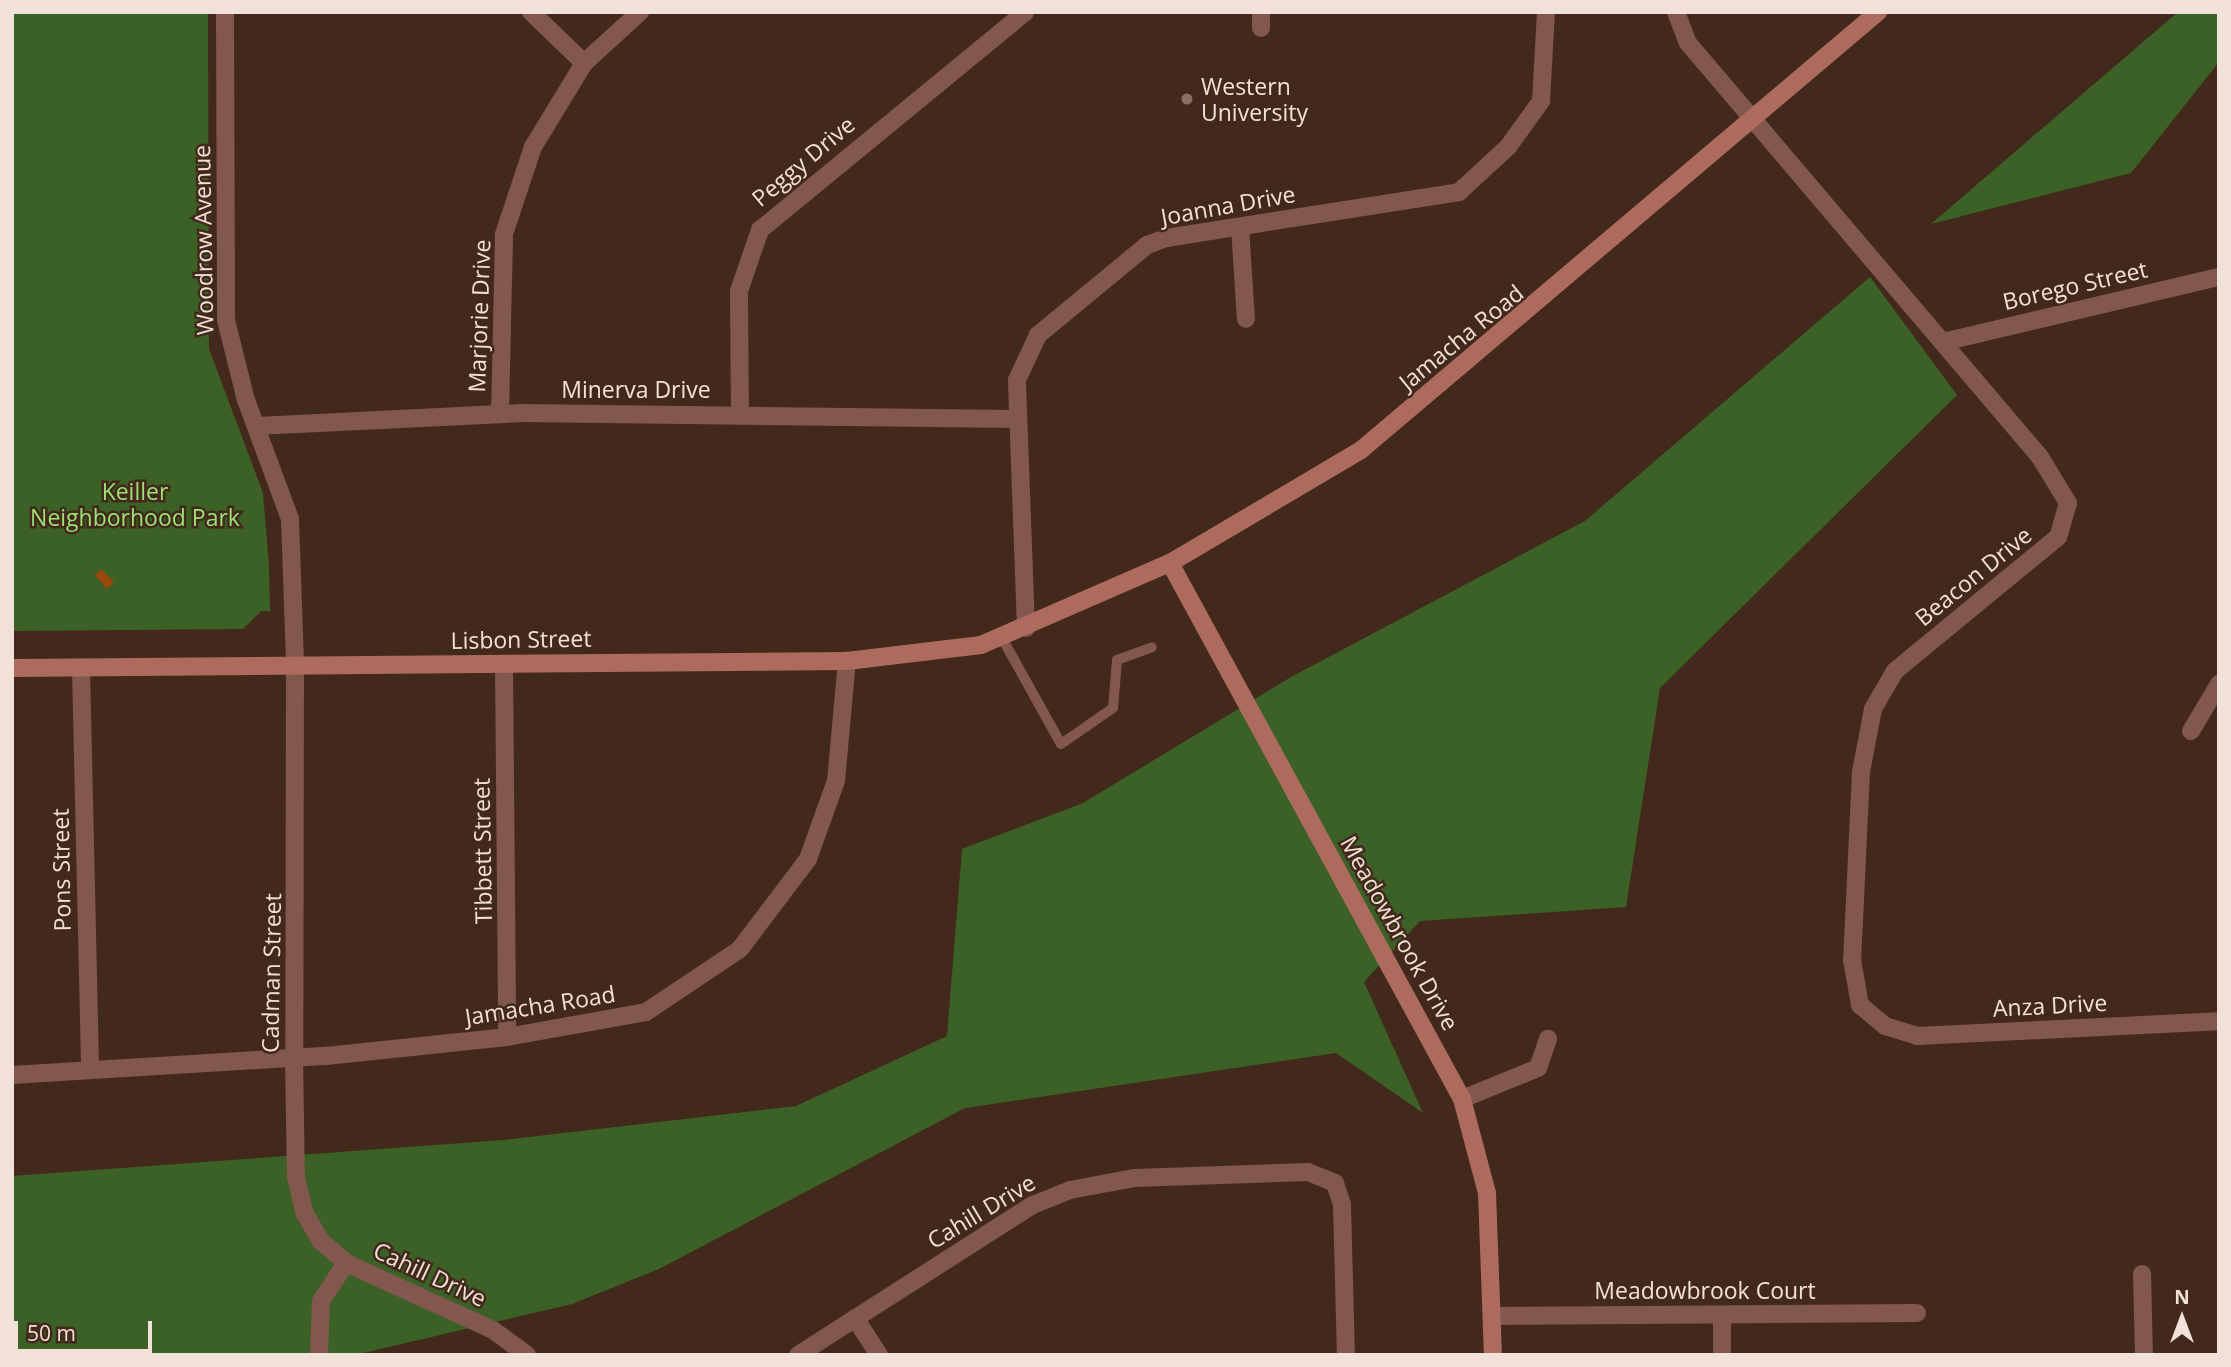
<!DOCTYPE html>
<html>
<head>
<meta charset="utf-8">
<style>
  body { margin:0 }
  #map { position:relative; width:2231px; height:1367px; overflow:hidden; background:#42291b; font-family:"Open Sans",sans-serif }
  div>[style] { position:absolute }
  .green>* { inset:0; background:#3c6126 }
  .building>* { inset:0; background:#9c480d }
  .service>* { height:10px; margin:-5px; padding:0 5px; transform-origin:5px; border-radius:5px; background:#81574e }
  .minor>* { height:18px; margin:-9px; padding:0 9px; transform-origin:9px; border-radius:9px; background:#81574e }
  .tertiary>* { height:18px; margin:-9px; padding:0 9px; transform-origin:9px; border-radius:9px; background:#81574e }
  .secondary>* { height:18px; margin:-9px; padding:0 9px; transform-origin:9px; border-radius:9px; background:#ad6b5e }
  .dots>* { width:19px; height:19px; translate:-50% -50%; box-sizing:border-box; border:4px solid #42291b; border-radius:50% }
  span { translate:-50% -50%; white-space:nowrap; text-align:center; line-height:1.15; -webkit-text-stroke:5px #42291b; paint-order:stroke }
  .poi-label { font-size:23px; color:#f2e1d8 }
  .left { translate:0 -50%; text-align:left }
  .street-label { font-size:23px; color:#f2e1d8 }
  .park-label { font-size:23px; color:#9be274 }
  .frame { position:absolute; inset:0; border:14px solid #f2e1d8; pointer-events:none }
  .north { position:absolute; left:2147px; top:1283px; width:70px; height:70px; -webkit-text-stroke:5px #42291b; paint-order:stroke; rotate:0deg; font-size:19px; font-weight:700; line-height:28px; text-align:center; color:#f2e1d8 }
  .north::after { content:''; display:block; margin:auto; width:24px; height:32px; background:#f2e1d8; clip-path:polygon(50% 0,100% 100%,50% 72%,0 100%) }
  .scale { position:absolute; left:14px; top:1321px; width:138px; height:32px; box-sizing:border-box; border:4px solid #f2e1d8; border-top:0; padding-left:9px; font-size:21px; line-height:24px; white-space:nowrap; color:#f2e1d8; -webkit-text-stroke:5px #42291b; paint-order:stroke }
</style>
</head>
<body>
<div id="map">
  <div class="green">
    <i style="clip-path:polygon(12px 12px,208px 12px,209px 349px,263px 493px,269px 565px,270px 611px,261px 611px,243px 629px,12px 631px)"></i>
    <i style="clip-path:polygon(2178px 12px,2219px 12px,2219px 62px,2131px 173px,1931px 224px)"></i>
    <i style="clip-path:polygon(1870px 277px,1957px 395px,1660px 688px,1626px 907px,1420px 921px,1364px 982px,1423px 1113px,1336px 1053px,965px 1108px,659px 1269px,572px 1304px,355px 1355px,12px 1355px,12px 1176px,504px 1140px,796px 1106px,947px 1036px,962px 849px,1083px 803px,1291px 677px,1585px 521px)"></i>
  </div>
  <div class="building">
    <i style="clip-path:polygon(101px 569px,114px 582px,107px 589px,95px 575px)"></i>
  </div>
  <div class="service">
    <i style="left:1002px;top:638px;width:121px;rotate:60.9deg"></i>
    <i style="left:1061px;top:744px;width:63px;rotate:-34.7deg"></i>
    <i style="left:1113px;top:708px;width:48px;rotate:-85.2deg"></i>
    <i style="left:1117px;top:660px;width:37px;rotate:-20deg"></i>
  </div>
  <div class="minor">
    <i style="left:531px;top:12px;width:74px;rotate:43.9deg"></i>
    <i style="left:1676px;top:12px;width:33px;rotate:69deg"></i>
    <i style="left:1688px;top:43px;width:543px;rotate:49.63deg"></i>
    <i style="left:2040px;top:457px;width:54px;rotate:58.7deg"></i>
    <i style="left:2068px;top:503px;width:35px;rotate:106deg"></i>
    <i style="left:2058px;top:537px;width:211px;rotate:140.6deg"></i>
    <i style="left:1895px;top:671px;width:44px;rotate:120.1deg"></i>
    <i style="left:1873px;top:709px;width:64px;rotate:100.8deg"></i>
    <i style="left:1861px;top:772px;width:188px;rotate:92.7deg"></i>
    <i style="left:1852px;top:960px;width:46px;rotate:79.9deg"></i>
    <i style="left:1860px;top:1005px;width:33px;rotate:40deg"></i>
    <i style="left:1885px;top:1026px;width:34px;rotate:17deg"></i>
    <i style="left:1917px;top:1036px;width:302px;rotate:-2.8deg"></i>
    <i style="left:1261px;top:28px;width:16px;rotate:-90deg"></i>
    <i style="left:1240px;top:227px;width:92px;rotate:86.3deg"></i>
    <i style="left:1943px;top:342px;width:284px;rotate:-13.3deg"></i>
    <i style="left:500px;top:413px;width:179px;rotate:-88.7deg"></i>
    <i style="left:504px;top:234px;width:92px;rotate:-71.6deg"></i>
    <i style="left:533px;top:147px;width:98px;rotate:-58.7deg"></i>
    <i style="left:584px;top:63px;width:76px;rotate:-42.3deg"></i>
    <i style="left:740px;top:414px;width:123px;rotate:-90.5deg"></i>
    <i style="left:739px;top:291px;width:65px;rotate:-71deg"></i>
    <i style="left:760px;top:230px;width:343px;rotate:-39.4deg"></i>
    <i style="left:257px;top:426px;width:264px;rotate:-2.8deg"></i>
    <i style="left:521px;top:413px;width:495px;rotate:0.7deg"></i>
    <i style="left:1026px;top:628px;width:248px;rotate:-92.1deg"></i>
    <i style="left:1017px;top:380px;width:50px;rotate:-65deg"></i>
    <i style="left:1038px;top:335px;width:141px;rotate:-39.5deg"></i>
    <i style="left:1147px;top:245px;width:20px;rotate:-20deg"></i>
    <i style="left:1166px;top:238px;width:297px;rotate:-8.9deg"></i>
    <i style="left:1459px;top:192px;width:67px;rotate:-42.6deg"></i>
    <i style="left:1508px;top:147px;width:57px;rotate:-54.3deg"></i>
    <i style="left:1541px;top:101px;width:89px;rotate:-86.8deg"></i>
    <i style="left:504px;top:664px;width:373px;rotate:89.5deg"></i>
    <i style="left:295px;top:665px;width:391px;rotate:90.1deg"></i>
    <i style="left:294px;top:1056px;width:121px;rotate:89.1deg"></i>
    <i style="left:296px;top:1177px;width:36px;rotate:77deg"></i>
    <i style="left:304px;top:1212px;width:34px;rotate:60deg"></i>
    <i style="left:321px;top:1241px;width:33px;rotate:41deg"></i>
    <i style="left:346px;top:1263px;width:162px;rotate:24.5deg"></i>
    <i style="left:493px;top:1330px;width:42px;rotate:36.3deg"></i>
    <i style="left:81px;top:668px;width:402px;rotate:88.7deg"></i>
    <i style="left:2191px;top:731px;width:55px;rotate:-59.2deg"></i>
    <i style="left:1462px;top:1099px;width:82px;rotate:-22.2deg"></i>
    <i style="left:1538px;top:1068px;width:31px;rotate:-71deg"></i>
    <i style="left:2142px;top:1274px;width:81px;rotate:88.6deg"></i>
    <i style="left:1722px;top:1315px;width:40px;rotate:90deg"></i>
    <i style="left:1494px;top:1316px;width:423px;rotate:-0.4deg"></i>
    <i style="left:855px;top:1318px;width:44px;rotate:57deg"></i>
    <i style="left:319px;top:1355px;width:54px;rotate:-87.9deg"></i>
    <i style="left:321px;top:1301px;width:45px;rotate:-56.7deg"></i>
    <i style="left:798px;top:1355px;width:279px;rotate:-32.6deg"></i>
    <i style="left:1033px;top:1205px;width:40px;rotate:-22deg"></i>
    <i style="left:1070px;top:1190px;width:66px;rotate:-10.5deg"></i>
    <i style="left:1135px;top:1178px;width:173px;rotate:-2deg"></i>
    <i style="left:1308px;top:1172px;width:29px;rotate:22deg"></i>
    <i style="left:1335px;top:1183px;width:23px;rotate:72deg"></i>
    <i style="left:1342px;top:1205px;width:150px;rotate:88.5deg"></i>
  </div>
  <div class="tertiary">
    <i style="left:225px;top:12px;width:308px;rotate:89.8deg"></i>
    <i style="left:226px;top:320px;width:82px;rotate:76deg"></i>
    <i style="left:246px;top:400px;width:127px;rotate:69.7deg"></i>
    <i style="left:290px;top:519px;width:146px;rotate:88deg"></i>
    <i style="left:12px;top:1075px;width:315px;rotate:-3.5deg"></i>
    <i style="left:326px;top:1056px;width:182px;rotate:-6deg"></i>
    <i style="left:507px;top:1037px;width:141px;rotate:-10.2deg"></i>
    <i style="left:646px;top:1012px;width:113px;rotate:-33.8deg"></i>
    <i style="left:740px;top:949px;width:113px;rotate:-52.9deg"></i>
    <i style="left:808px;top:859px;width:83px;rotate:-70.3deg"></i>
    <i style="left:836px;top:781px;width:121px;rotate:-84.8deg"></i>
  </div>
  <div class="secondary">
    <i style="left:1170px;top:563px;width:610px;rotate:61.42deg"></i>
    <i style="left:1462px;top:1099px;width:97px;rotate:75.1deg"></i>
    <i style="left:1487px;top:1193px;width:162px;rotate:87.9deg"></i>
    <i style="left:12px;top:668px;width:835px;rotate:-0.48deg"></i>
    <i style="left:847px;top:661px;width:135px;rotate:-6.8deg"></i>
    <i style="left:981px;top:645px;width:206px;rotate:-23.5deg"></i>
    <i style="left:1170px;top:563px;width:222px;rotate:-30.6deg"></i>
    <i style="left:1361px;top:450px;width:678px;rotate:-40.27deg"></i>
  </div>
  <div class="dots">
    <i style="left:1187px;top:99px;background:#8d6e63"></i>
  </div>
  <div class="poi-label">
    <span class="left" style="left:1201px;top:99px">Western<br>University</span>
  </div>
  <div class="street-label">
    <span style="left:803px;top:161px;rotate:-40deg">Peggy Drive</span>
    <span style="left:1228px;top:205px;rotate:-10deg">Joanna Drive</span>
    <span style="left:203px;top:240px;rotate:-91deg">Woodrow Avenue</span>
    <span style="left:2075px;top:285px;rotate:-13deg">Borego Street</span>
    <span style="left:479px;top:316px;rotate:-88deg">Marjorie Drive</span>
    <span style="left:1461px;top:337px;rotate:-39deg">Jamacha Road</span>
    <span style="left:636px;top:389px">Minerva Drive</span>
    <span style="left:1973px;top:576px;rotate:-39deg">Beacon Drive</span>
    <span style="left:521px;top:639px;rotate:-1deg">Lisbon Street</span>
    <span style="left:482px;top:851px;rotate:-91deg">Tibbett Street</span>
    <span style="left:61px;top:870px;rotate:-91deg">Pons Street</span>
    <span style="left:1400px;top:933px;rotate:61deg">Meadowbrook Drive</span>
    <span style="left:271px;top:973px;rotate:-89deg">Cadman Street</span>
    <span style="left:540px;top:1005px;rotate:-9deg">Jamacha Road</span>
    <span style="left:2050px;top:1005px;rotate:-3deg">Anza Drive</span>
    <span style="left:981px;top:1211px;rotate:-31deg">Cahill Drive</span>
    <span style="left:430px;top:1274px;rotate:25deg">Cahill Drive</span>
    <span style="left:1705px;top:1290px">Meadowbrook Court</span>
  </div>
  <div class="park-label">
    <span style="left:135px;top:504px">Keiller<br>Neighborhood Park</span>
  </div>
  <div class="frame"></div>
  <div class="north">N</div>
  <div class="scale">50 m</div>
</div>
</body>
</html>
